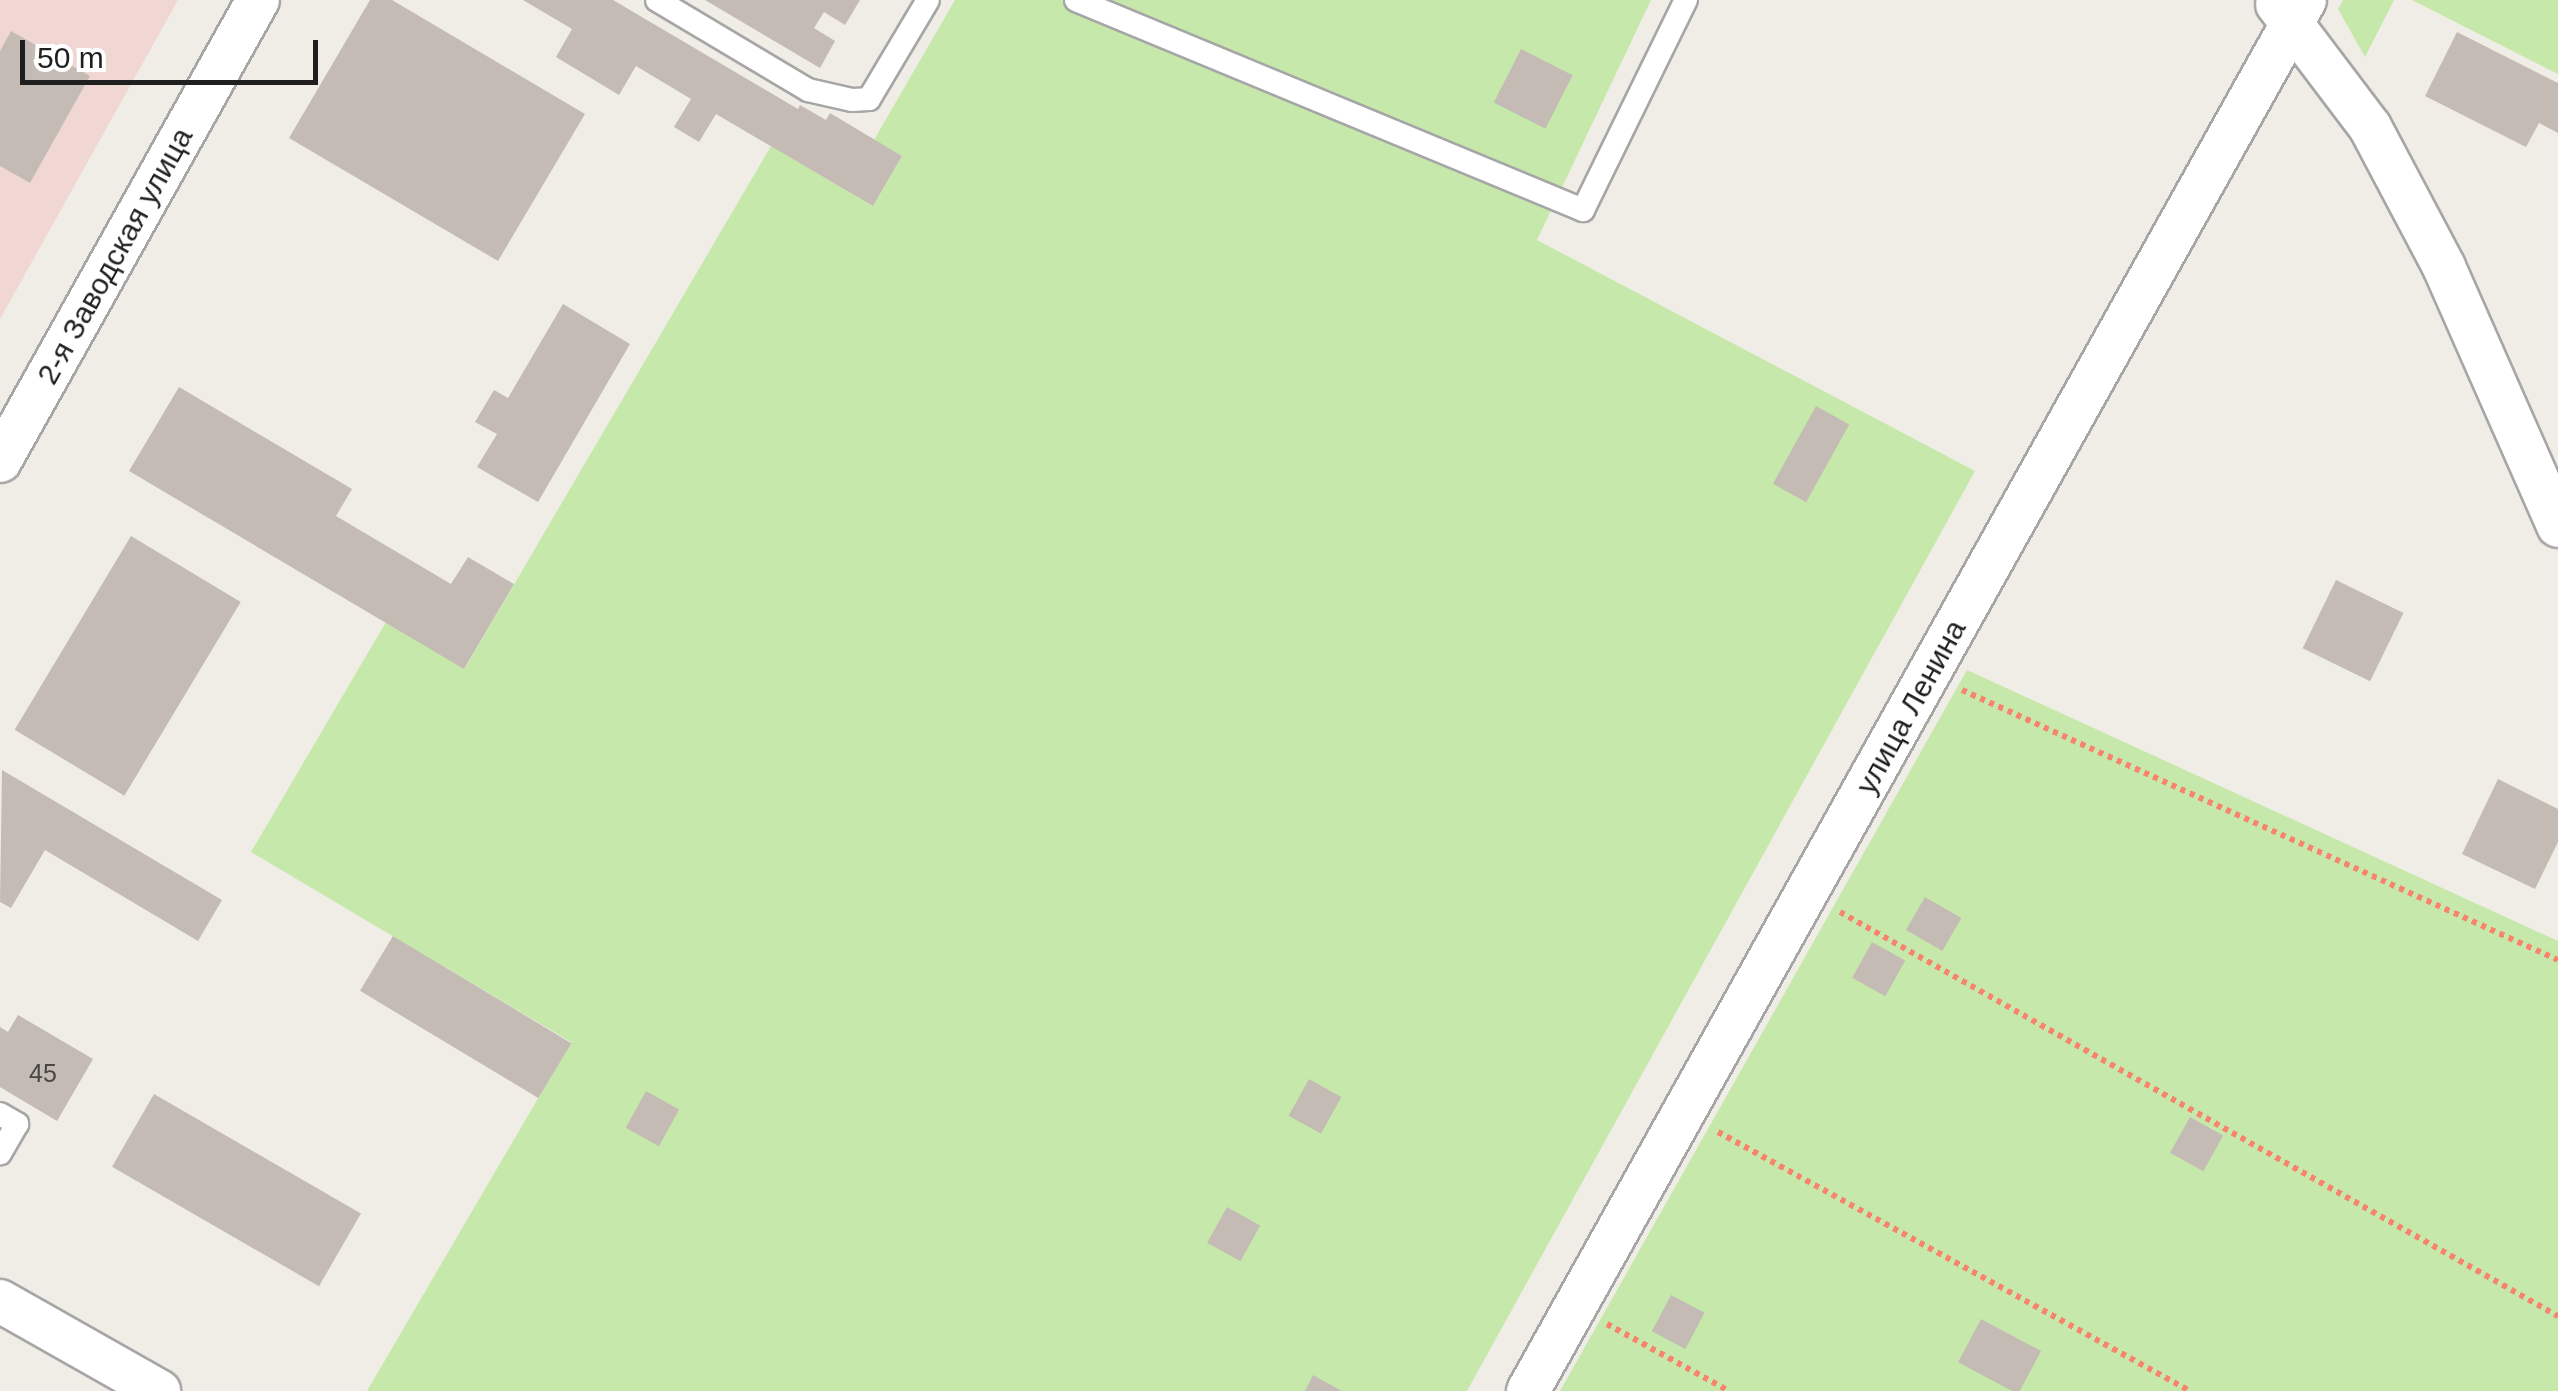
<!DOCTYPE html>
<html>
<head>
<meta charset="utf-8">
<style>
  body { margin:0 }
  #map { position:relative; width:2558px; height:1391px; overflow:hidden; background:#efede5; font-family:Arial,sans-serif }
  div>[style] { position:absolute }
  .commercial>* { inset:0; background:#f0d7d4 }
  .grass>* { inset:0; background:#c6e9ab }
  .building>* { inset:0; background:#c4bcb4; transform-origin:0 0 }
  .path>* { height:6px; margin-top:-3px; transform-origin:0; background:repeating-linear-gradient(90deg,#f8846d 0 5px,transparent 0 10px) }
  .roads { filter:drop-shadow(2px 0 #a6a6a6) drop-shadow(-2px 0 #a6a6a6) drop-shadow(0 2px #a6a6a6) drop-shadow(0 -2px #a6a6a6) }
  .lane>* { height:22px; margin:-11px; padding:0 11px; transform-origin:11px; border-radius:11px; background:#fff }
  .street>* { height:42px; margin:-21px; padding:0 21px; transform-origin:21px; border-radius:21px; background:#fff }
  span { translate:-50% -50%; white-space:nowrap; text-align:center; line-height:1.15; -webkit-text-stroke:8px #fff; paint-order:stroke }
  .number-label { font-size:25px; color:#484644 }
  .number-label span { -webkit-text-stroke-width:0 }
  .street-label { font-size:30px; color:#1f1f1f }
  .scale { position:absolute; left:20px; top:40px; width:298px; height:45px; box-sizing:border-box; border:5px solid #1f1f1f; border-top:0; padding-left:12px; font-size:30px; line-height:35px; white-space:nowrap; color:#1f1f1f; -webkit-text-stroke:8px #fff; paint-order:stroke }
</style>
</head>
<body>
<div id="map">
  <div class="commercial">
    <i style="clip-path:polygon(0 0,178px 0,0 319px)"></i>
  </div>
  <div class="grass">
    <i style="clip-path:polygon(955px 0,1651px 0,1537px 240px,1975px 471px,1467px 1391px,367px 1391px,571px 1042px,251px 852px,386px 622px,465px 668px,771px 146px,873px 206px,902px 156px,874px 140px)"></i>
    <i style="clip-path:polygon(2343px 0,2394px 0,2365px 57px,2338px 9px)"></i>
    <i style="clip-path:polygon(2412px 0,2558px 0,2558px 74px)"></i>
    <i style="clip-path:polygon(1967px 670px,2558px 941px,2558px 1391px,1560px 1391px)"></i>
  </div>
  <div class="building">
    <i style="clip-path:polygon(370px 0,392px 0,585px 114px,498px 261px,289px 138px)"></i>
    <i style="clip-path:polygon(523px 0,613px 0,798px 109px,800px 105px,826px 120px,830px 113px,902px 156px,873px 206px,716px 114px,699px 142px,674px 127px,691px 99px,636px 66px,619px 95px,556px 57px,572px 29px)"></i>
    <i style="clip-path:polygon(705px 0,860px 0,845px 25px,824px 12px,814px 28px,835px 41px,820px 68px)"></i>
    <i style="clip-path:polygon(11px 31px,90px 76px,30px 183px,0 166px,0 51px)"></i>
    <i style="clip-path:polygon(2457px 32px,2558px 83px,2558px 133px,2539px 123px,2526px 147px,2425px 96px)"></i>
    <i style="left:1521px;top:49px;width:58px;height:60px;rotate:27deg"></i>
    <i style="clip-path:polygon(563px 304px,630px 344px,538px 502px,477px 467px,497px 434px,475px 422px,494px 390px,508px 398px)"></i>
    <i style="clip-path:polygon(179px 387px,352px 489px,336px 516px,451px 584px,468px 557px,514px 584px,464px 669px,129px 471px)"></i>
    <i style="left:1816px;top:406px;width:38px;height:89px;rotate:29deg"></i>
    <i style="left:131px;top:536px;width:128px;height:226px;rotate:31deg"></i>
    <i style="left:2336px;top:580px;width:75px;height:76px;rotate:26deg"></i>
    <i style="clip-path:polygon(2px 770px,222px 900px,198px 941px,45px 850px,11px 908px,0 902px)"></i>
    <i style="clip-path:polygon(2498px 779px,2558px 809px,2558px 842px,2535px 889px,2462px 854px)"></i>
    <i style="left:1925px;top:897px;width:42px;height:38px;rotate:30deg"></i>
    <i style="left:393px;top:936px;width:208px;height:64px;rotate:31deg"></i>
    <i style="left:1872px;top:942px;width:38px;height:41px;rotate:29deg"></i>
    <i style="clip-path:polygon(18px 1015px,93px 1059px,57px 1121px,0 1087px,0 1027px,8px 1032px)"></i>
    <i style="left:1309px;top:1079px;width:37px;height:42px;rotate:29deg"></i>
    <i style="left:646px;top:1091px;width:38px;height:42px;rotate:29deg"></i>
    <i style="left:154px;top:1094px;width:239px;height:84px;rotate:30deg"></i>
    <i style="left:2190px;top:1117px;width:38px;height:41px;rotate:29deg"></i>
    <i style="left:1227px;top:1207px;width:38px;height:41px;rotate:29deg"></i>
    <i style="left:1671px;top:1295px;width:38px;height:41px;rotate:28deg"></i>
    <i style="left:1981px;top:1319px;width:68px;height:49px;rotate:28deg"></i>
    <i style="clip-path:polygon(1313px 1375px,1342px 1391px,1305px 1391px)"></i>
  </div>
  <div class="path">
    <i style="left:1962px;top:690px;width:654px;rotate:24.37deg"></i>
    <i style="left:1840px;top:912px;width:824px;rotate:29.37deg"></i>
    <i style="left:1718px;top:1132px;width:538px;rotate:28.75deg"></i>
    <i style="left:1607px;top:1324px;width:139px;rotate:28.8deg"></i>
  </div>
  <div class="roads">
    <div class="lane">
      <i style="left:657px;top:0;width:176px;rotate:30.8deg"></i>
      <i style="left:808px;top:90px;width:45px;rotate:12.8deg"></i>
      <i style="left:852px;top:100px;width:17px;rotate:-3deg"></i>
      <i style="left:869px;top:99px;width:115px;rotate:-59.2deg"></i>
      <i style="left:1076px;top:0;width:549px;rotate:22.5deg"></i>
      <i style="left:1583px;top:210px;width:234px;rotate:-63.9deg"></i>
      <i style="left:0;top:1114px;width:20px;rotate:30deg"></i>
      <i style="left:17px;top:1124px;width:34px;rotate:120deg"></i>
    </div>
    <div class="street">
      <i style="left:2277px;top:4px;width:154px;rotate:52.9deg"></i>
      <i style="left:2370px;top:127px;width:158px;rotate:62.1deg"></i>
      <i style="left:2444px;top:267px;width:283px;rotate:66.2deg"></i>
      <i style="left:0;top:461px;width:528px;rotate:-60.77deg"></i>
      <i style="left:0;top:1301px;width:183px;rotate:29.5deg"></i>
      <i style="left:1528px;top:1391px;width:1593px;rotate:-60.81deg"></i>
    </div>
  </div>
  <div class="number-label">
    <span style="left:43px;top:1073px">45</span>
  </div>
  <div class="street-label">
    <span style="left:115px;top:256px;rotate:-61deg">2-я Заводская улица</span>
    <span style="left:1911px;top:707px;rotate:-61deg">улица Ленина</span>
  </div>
  <div class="scale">50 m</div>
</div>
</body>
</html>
